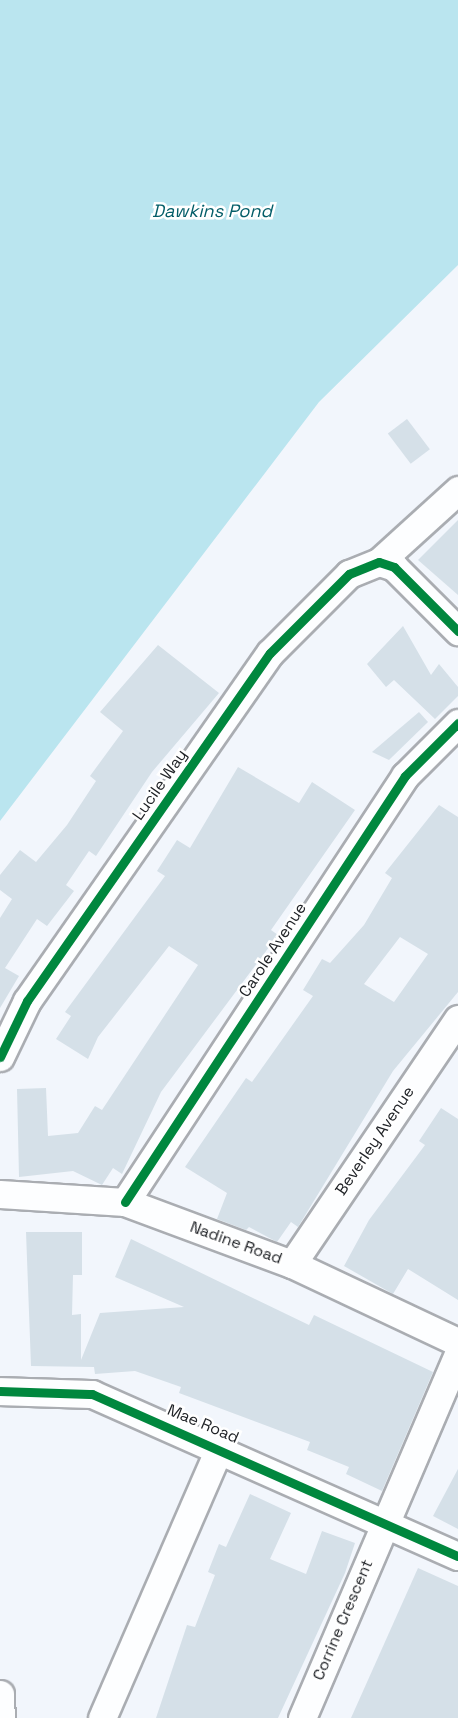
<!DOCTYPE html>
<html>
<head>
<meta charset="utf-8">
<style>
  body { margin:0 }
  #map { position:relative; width:458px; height:1718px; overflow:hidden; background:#f2f6fc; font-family:"Space Grotesk",sans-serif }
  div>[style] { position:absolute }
  .water>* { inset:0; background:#bae5ef }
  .building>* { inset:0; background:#d5e0e8; transform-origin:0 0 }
  .roads { filter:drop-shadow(2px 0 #aaadb2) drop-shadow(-2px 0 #aaadb2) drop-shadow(0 2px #aaadb2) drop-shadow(0 -2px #aaadb2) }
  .minor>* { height:27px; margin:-13.5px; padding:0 13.5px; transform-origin:13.5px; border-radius:13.5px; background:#fdfeff }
  .cycleway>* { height:9px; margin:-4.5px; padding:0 4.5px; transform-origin:4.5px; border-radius:4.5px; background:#00873e }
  span { translate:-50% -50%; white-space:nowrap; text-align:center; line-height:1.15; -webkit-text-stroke:5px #fff; paint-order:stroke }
  .street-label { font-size:16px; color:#202327 }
  .water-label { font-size:18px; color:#035d68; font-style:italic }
</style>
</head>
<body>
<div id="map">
  <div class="water">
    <i style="clip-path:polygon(0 0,458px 0,458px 265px,319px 402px,0 821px)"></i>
  </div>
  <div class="building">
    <i style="left:407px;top:419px;width:38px;height:24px;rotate:53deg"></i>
    <i style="clip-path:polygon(458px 520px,458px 595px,418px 560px)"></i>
    <i style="clip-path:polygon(403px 626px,431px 675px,439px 664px,458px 687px,458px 696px,435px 719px,394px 680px,386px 687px,367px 664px)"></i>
    <i style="clip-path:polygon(158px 645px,219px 693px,152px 772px,96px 856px,89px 851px,66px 885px,74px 891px,47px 926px,37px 919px,5px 968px,19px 976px,0 1008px,0 918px,12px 899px,0 890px,0 875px,20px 850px,36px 862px,67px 825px,96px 781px,90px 776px,123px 731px,100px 712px)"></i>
    <i style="clip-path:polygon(419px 712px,428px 722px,389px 760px,372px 752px)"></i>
    <i style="clip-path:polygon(238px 767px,299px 803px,312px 782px,355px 810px,271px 930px,278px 935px,161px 1092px,122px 1174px,113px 1168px,102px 1185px,73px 1171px,19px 1177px,17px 1089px,46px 1088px,48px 1136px,78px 1133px,95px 1106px,102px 1110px,198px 965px,169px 946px,98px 1037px,88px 1059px,56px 1039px,71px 1016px,65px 1012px,165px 876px,157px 871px,177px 840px,190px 848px)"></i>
    <i style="clip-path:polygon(evenodd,439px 805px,458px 817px,458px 992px,393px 1071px,298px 1227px,291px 1222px,277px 1242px,249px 1227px,246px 1230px,217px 1219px,227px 1193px,185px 1167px,246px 1078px,252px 1082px,313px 996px,303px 990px,322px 959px,330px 963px,364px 925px,392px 878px,385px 873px,439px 805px,400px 937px,428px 954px,394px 1002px,364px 984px,400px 937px)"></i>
    <i style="clip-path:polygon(441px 1108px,458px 1119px,458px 1300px,408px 1269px,393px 1294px,344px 1266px,369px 1220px,425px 1145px,419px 1141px)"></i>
    <i style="clip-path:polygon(26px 1232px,82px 1232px,82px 1275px,73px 1275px,72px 1315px,81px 1314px,81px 1360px,100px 1313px,184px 1307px,115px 1277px,131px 1239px,309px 1325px,314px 1315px,433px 1372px,382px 1491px,346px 1474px,349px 1467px,307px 1450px,310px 1442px,179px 1393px,181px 1387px,135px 1371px,95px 1374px,94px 1367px,31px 1366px)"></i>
    <i style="clip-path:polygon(458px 1469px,458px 1529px,433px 1516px)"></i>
    <i style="clip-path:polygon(250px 1494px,291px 1513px,270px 1559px,306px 1574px,322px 1531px,355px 1543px,345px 1573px,278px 1718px,156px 1718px,187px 1625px,195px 1627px,215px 1575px,208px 1572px,219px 1544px,226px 1547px)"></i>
    <i style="clip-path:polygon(418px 1568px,458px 1586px,458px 1718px,351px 1718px)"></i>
  </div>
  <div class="roads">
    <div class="minor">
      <i style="left:379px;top:562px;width:107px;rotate:-42.3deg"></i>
      <i style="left:0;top:1057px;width:62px;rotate:-64.3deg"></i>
      <i style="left:27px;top:1001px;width:424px;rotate:-55.1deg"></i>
      <i style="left:270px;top:653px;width:112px;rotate:-45deg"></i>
      <i style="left:349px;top:574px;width:32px;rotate:-22deg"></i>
      <i style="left:379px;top:562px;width:16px;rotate:18deg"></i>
      <i style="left:394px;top:567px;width:91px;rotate:45deg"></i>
      <i style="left:0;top:1194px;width:125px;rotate:3.7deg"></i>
      <i style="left:125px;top:1202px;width:178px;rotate:20.4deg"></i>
      <i style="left:292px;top:1264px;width:183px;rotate:25.2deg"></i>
      <i style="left:125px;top:1202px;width:510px;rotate:-56.68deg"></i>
      <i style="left:405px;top:776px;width:75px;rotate:-45deg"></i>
      <i style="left:292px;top:1264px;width:296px;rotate:-55.9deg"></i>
      <i style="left:0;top:1391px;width:92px;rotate:1.9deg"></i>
      <i style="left:92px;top:1394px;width:400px;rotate:23.9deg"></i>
      <i style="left:0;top:1694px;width:24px;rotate:88deg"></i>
      <i style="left:102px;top:1718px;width:296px;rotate:-66.5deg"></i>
      <i style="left:302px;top:1718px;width:396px;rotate:-66.8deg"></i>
    </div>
  </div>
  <div class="cycleway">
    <i style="left:0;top:1057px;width:62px;rotate:-64.3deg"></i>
    <i style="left:27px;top:1001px;width:424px;rotate:-55.1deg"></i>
    <i style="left:270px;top:653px;width:112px;rotate:-45deg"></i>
    <i style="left:349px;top:574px;width:32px;rotate:-22deg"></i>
    <i style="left:379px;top:562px;width:16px;rotate:18deg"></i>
    <i style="left:394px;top:567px;width:91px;rotate:45deg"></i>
    <i style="left:125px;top:1202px;width:510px;rotate:-56.68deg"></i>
    <i style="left:405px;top:776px;width:75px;rotate:-45deg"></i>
    <i style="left:0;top:1391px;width:92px;rotate:1.9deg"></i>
    <i style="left:92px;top:1394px;width:400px;rotate:23.9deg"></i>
  </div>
  <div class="street-label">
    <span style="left:160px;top:785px;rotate:-55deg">Lucile Way</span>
    <span style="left:273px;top:950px;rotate:-57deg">Carole Avenue</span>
    <span style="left:375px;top:1141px;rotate:-56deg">Beverley Avenue</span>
    <span style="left:236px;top:1243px;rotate:20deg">Nadine Road</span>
    <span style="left:203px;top:1424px;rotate:23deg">Mae Road</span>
    <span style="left:343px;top:1620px;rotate:-67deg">Corrine Crescent</span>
  </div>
  <div class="water-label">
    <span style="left:212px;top:211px">Dawkins Pond</span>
  </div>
</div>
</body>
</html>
